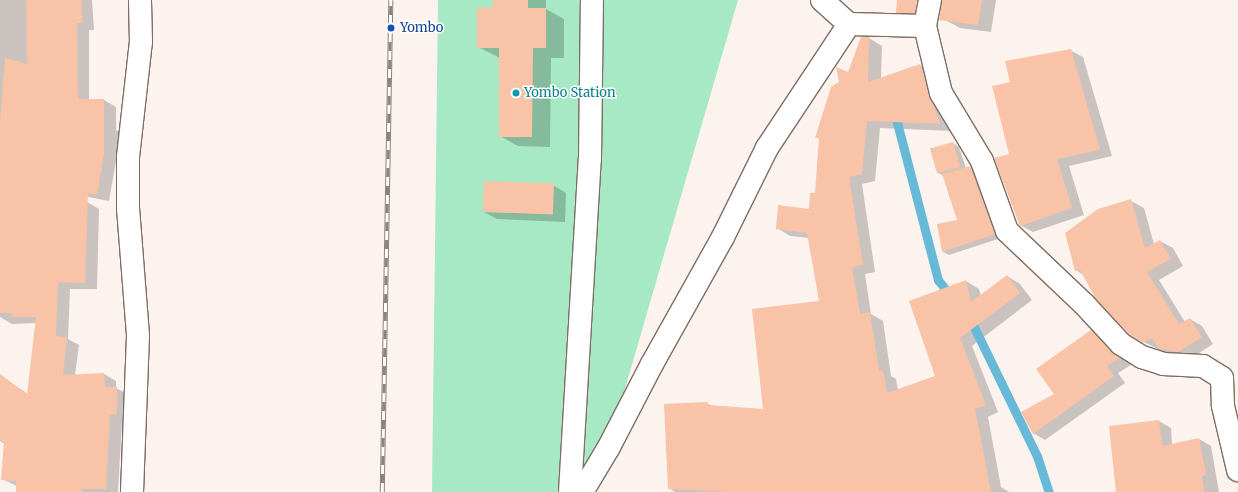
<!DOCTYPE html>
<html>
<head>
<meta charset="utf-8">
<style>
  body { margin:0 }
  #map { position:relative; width:1238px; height:492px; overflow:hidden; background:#fcf3ef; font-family:Merriweather,serif }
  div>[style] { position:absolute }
  .green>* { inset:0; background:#a7e9c4 }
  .shadow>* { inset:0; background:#0003 }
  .stream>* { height:9px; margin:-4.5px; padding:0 4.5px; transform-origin:4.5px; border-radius:4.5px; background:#66bad7 }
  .building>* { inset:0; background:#f9c3a7; transform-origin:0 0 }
  .roads { filter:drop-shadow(1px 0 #806d64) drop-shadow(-1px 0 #806d64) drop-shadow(0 1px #806d64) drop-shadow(0 -1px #806d64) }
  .minor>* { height:22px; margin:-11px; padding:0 11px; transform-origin:11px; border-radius:11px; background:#fff }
  .rail>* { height:4.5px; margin-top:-2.25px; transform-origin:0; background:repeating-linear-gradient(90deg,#fff 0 9px,#8c837f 0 18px); box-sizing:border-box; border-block:1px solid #8c837f }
  .dots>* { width:11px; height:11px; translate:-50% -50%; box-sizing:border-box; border:2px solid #fff; border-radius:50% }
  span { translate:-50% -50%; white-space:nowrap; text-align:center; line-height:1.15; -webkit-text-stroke:3px #fff; paint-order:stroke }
  .transit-label { font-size:13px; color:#164399 }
  .left { translate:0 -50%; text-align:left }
  .culture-label { font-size:13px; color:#0d838f }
</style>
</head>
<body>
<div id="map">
  <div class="green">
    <i style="clip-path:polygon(438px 0,738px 0,595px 492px,432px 492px)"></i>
  </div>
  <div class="shadow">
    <i style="clip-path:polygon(0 0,92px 0,94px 30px,89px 30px,89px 100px,104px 100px,116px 107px,116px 130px,121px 133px,109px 201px,88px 197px,0 145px)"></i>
    <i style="clip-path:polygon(494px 0,546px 0,546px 9px,564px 19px,564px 58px,551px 58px,550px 147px,518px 146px,500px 136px,500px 58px,478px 47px,494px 8px)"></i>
    <i style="clip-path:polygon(952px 0,996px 0,991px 32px,960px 28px,947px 21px)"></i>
    <i style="clip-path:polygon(861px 38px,869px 38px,882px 46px,881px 79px,920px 65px,933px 73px,952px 131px,880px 128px,875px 181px,862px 184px,875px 272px,865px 274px,871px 314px,883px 321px,891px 376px,896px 379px,898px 390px,936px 376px,910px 302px,966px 281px,979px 289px,981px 296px,1007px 276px,1020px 284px,1032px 300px,972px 346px,998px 412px,988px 417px,1001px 487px,1009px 492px,675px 492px,669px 488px,707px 403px,713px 407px,764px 410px,821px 302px,809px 238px,790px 236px,777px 228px,810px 210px,816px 194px,820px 139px,817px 137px,840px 82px,849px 73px)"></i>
    <i style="clip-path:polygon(1070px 50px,1083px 57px,1112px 156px,1069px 166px,1084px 215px,1033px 232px,1020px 225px,1010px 155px,1011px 82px)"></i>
    <i style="clip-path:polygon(953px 143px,959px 147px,966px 168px,970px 167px,977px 171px,1001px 238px,949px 255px,943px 252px,959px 221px,944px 176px,938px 173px)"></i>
    <i style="clip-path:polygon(0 184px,87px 202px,99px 209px,97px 289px,70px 289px,68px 339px,79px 345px,75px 375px,104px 374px,116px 381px,116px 388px,129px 395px,129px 421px,122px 421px,118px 492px,17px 492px,17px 486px,2px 479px,5px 444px,0 441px,0 383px,4px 378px,28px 394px,36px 323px,12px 324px,0 317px)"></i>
    <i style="clip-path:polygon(553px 185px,566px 193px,565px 222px,497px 219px,484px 212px)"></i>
    <i style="clip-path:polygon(1131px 201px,1144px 208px,1154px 244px,1160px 241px,1173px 248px,1183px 266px,1159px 280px,1185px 322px,1190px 319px,1202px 326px,1213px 344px,1190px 359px,1172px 356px,1144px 342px,1085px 276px,1076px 270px)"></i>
    <i style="clip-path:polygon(1091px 331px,1103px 338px,1131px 365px,1118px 373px,1125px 383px,1045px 440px,1033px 433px)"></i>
    <i style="clip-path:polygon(1159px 421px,1171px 428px,1172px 445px,1199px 439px,1211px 446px,1219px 492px,1116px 492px)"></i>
  </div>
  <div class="stream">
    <i style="left:894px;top:111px;width:175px;rotate:75.4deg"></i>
    <i style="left:938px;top:280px;width:21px;rotate:51deg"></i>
    <i style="left:967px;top:318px;width:11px;rotate:52deg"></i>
    <i style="left:974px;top:327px;width:144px;rotate:64deg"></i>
    <i style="left:1037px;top:456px;width:38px;rotate:72deg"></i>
  </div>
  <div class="building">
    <i style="clip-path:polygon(26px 0,82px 0,82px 23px,77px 23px,78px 99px,104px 99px,104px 154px,97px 195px,88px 193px,85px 283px,58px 282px,56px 336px,67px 337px,63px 375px,104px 373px,105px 387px,117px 387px,117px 414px,110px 415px,106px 489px,82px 489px,82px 492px,16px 492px,16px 481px,1px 480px,4px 442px,0 440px,0 374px,27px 394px,36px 317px,12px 317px,12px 313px,0 313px,0 122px,5px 58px,27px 64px)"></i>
    <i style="clip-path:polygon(493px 0,528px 0,528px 8px,546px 8px,546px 48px,533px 48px,532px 137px,499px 137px,499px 48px,477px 48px,477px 8px,493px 7px)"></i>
    <i style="clip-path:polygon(897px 0,917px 0,915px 13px,896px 13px)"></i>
    <i style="clip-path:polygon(942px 0,982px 0,978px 25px,939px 20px)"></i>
    <i style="clip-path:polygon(861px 37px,869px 37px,868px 82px,920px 64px,940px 124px,867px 121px,862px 174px,849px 177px,863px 265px,852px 267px,860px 314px,870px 312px,879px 371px,883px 370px,887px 393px,935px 376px,909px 301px,966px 280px,971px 302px,1007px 275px,1020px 293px,960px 338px,986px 405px,975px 409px,991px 492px,727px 492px,668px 489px,664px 404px,707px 402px,708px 405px,763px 409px,752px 309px,819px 301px,807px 233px,776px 229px,778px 205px,809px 209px,810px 193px,815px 193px,819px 138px,815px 138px,831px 87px,839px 82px,836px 67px,848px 72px)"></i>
    <i style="clip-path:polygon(1071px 49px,1100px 150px,1057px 159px,1072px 208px,1020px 226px,994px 158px,1009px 154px,992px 86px,1010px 82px,1005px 61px)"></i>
    <i style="left:953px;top:142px;width:26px;height:24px;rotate:74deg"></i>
    <i style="clip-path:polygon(970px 166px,995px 234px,942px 252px,937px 224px,957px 220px,942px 174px)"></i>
    <i style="left:484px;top:181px;width:70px;height:31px;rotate:2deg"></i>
    <i style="clip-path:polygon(1131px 199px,1145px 248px,1160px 240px,1171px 259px,1147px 272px,1179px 324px,1190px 318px,1202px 337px,1178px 352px,1159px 349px,1152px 338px,1143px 343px,1129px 334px,1096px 299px,1080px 270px,1075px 271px,1065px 233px,1098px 209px)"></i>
    <i style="clip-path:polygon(1091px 330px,1120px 358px,1107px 366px,1114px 376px,1033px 434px,1021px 412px,1054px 394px,1036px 369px)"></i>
    <i style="clip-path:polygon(1159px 420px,1162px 446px,1199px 438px,1206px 475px,1202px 476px,1204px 492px,1116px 492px,1109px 426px)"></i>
  </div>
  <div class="roads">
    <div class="minor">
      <i style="left:822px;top:0;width:36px;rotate:42deg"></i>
      <i style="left:849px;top:24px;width:76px;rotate:1.5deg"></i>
      <i style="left:930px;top:0;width:26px;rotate:101deg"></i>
      <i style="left:925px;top:26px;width:69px;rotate:76.6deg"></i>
      <i style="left:941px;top:93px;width:79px;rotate:58.9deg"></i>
      <i style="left:982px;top:161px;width:74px;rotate:70.3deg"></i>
      <i style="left:1007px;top:231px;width:106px;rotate:43.5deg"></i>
      <i style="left:1084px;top:304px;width:54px;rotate:47.2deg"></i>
      <i style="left:1121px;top:344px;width:25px;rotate:32deg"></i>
      <i style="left:1142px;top:357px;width:22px;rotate:18deg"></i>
      <i style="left:1163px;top:364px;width:40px;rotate:2.9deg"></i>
      <i style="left:1203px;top:366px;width:22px;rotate:32deg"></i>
      <i style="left:1222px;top:378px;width:28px;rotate:88deg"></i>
      <i style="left:1223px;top:406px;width:66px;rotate:76.8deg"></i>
      <i style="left:132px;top:492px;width:157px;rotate:-87.8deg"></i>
      <i style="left:138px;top:335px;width:126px;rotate:-94.5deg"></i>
      <i style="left:128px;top:209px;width:52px;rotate:-90deg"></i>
      <i style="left:128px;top:157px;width:116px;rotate:-83.6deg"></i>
      <i style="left:141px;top:42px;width:42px;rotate:-91.4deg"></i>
      <i style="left:570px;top:492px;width:334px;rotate:-86.6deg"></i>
      <i style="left:590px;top:159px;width:159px;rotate:-89.3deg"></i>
      <i style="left:582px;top:492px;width:52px;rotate:-59deg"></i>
      <i style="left:609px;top:447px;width:93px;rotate:-62.6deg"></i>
      <i style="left:652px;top:364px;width:145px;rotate:-60.8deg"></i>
      <i style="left:723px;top:237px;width:99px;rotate:-63.7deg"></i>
      <i style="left:767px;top:148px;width:149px;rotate:-56.5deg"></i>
    </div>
  </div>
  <div class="rail">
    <i style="left:382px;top:492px;width:492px;rotate:-89deg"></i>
  </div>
  <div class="dots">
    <i style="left:391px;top:28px;background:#1a4fb4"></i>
    <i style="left:516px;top:93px;background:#0f9aa8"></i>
  </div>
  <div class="transit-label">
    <span class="left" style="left:400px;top:28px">Yombo</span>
  </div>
  <div class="culture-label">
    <span class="left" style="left:524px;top:93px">Yombo Station</span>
  </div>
</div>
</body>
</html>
